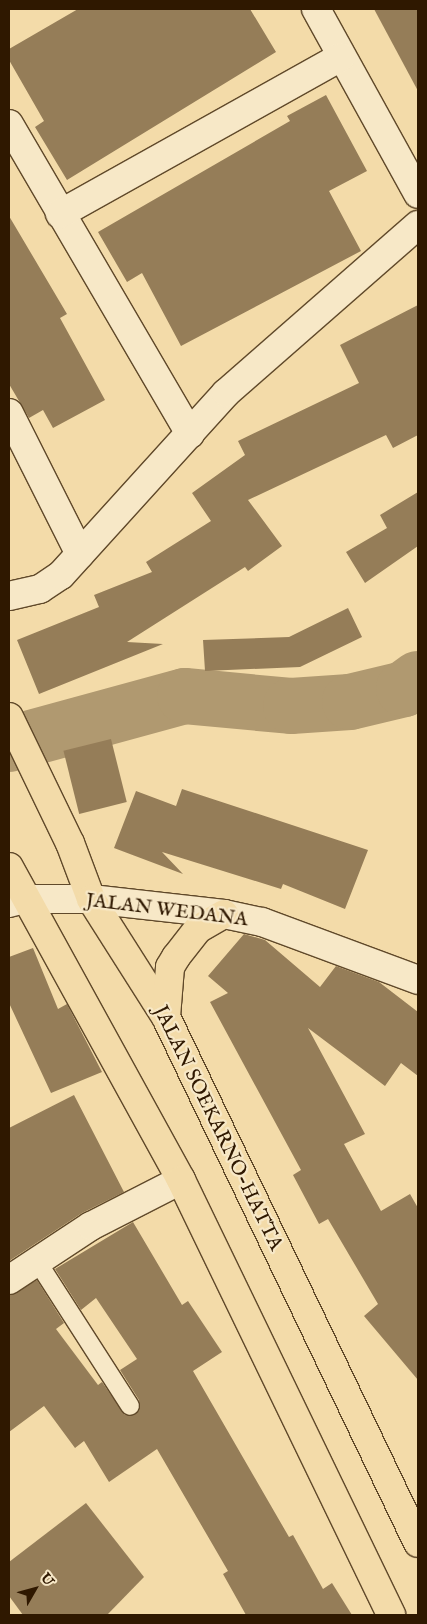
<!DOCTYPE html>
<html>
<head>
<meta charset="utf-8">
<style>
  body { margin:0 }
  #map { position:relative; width:427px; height:1624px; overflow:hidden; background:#f3dba9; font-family:"IM FELL English",serif }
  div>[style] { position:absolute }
  .river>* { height:56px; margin:-28px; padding:0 28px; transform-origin:28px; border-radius:28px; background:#b09970 }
  .building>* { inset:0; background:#957d58; transform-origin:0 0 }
  .roads { filter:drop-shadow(1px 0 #60492a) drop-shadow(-1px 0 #60492a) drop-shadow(0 1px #60492a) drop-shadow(0 -1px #60492a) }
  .lane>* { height:18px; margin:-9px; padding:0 9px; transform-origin:9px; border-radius:9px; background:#f7e8c7 }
  .street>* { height:28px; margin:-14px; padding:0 14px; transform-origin:14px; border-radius:14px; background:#f7e8c7 }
  .secondary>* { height:28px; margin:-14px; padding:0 14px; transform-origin:14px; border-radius:14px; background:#f7e8c7 }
  .highway>* { height:28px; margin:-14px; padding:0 14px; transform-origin:14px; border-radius:14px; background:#f3dba9 }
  span { translate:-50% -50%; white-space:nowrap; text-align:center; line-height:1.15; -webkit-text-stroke:4.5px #f7e8c7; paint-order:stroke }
  .street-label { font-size:20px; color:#2f1800 }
  .frame { position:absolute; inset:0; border:10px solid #2f1800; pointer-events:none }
  .north { position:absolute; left:10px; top:1564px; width:50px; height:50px; -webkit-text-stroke:4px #f7e8c7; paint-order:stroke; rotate:52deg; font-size:14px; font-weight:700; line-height:20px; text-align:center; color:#2f1800 }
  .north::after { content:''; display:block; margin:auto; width:18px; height:22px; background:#2f1800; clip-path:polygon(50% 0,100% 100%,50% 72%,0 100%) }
</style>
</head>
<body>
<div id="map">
  <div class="river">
    <i style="left:9px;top:744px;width:182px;rotate:-15.3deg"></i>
    <i style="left:185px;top:696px;width:106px;rotate:5.4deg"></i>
    <i style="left:291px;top:706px;width:59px;rotate:-3.9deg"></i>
    <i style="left:350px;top:702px;width:56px;rotate:-13.5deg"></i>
    <i style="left:404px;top:689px;width:17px;rotate:-36deg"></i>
  </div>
  <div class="building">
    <i style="clip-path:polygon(78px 9px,250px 9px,276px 52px,67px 180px,35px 127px,44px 121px,9px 60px,9px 49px)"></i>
    <i style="clip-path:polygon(374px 9px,418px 9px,418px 91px)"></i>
    <i style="clip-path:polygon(326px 95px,367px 171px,329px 191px,361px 251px,181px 346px,142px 273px,127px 282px,98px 232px,290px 121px,287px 116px)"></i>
    <i style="clip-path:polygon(9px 216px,67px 314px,60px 318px,105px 400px,53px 428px,43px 410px,29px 418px,9px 384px)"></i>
    <i style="clip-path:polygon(418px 305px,418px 435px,393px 448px,386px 435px,248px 500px,282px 546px,248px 571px,245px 567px,127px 642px,163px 644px,39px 694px,17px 640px,99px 607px,94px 595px,152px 572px,146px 562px,211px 521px,192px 493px,245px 455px,238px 441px,359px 383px,340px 345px)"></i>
    <i style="clip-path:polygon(418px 492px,418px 546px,365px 583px,346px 552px,387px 528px,380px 515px)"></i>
    <i style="clip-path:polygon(348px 608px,362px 637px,300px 667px,205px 671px,203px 640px,289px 637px)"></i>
    <i style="left:111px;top:739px;width:65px;height:49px;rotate:76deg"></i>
    <i style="clip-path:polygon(182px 789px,368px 850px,345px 909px,283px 884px,281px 889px,162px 852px,183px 874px,114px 848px,136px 791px,176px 806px)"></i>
    <i style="clip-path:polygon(244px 934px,265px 940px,320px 987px,336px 966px,379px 982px,418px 1012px,418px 1076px,401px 1063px,385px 1086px,308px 1028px,365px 1134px,344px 1144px,381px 1211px,410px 1194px,418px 1208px,418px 1380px,364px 1316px,378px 1304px,328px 1219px,319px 1224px,293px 1175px,301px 1170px,210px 1002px,228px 993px,208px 976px)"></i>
    <i style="clip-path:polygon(33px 948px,58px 1009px,67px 1004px,102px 1072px,51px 1093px,9px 1003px,9px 957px)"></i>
    <i style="clip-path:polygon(74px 1095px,124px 1192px,82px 1213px,9px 1261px,9px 1128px)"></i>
    <i style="clip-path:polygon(133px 1222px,182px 1305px,188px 1301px,222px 1352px,193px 1371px,289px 1537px,293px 1535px,323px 1589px,332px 1583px,352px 1615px,246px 1615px,223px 1574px,228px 1571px,157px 1449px,109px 1482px,84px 1441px,75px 1448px,44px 1406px,9px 1432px,9px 1295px,37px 1280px,64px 1323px,56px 1329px,98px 1385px,102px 1382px,125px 1415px,139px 1411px,139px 1400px,120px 1370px,137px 1359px,96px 1298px,81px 1310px,55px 1269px)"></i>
    <i style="clip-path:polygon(86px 1503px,144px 1577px,107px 1615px,23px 1615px,9px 1596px,9px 1562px)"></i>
  </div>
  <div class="roads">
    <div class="lane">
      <i style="left:37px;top:1261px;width:172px;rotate:57.3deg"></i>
    </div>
    <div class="street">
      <i style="left:316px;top:9px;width:211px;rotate:61.1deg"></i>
      <i style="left:9px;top:124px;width:359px;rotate:59.7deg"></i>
      <i style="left:60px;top:214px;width:322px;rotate:-29.2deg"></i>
      <i style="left:9px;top:413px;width:158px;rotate:63.3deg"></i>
      <i style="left:9px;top:596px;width:32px;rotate:-13deg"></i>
      <i style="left:40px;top:589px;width:25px;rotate:-34deg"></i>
      <i style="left:61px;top:575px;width:246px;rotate:-47.8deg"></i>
      <i style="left:226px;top:393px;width:255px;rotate:-41.2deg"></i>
      <i style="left:9px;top:1280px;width:98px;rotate:-33.4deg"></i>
      <i style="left:91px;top:1226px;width:101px;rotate:-27.1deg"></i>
    </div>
    <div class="secondary">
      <i style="left:9px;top:903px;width:16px;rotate:-15deg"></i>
      <i style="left:24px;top:899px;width:67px"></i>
      <i style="left:91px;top:899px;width:134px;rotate:6.4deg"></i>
      <i style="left:224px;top:914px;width:39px;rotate:12deg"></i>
      <i style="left:262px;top:922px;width:166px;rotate:20.4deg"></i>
    </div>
    <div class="highway">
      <i style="left:9px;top:717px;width:140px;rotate:64.2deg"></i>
      <i style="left:70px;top:843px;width:60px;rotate:69.4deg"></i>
      <i style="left:91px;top:899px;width:140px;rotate:57.6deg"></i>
      <i style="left:166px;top:1017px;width:583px;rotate:64.4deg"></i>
      <i style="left:9px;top:867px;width:357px;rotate:61.2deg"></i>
      <i style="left:181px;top:1180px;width:483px;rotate:64.2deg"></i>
      <i style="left:166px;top:1017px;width:50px;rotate:-85.4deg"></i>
      <i style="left:170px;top:967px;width:12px;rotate:-59deg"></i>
      <i style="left:176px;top:957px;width:36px;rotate:-52deg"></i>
      <i style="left:198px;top:929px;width:30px;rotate:-30deg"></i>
    </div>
  </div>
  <div class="street-label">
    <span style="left:167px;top:910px;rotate:7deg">JALAN WEDANA</span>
    <span style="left:218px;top:1128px;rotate:64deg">JALAN SOEKARNO-HATTA</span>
  </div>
  <div class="frame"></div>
  <div class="north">U</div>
</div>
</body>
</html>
